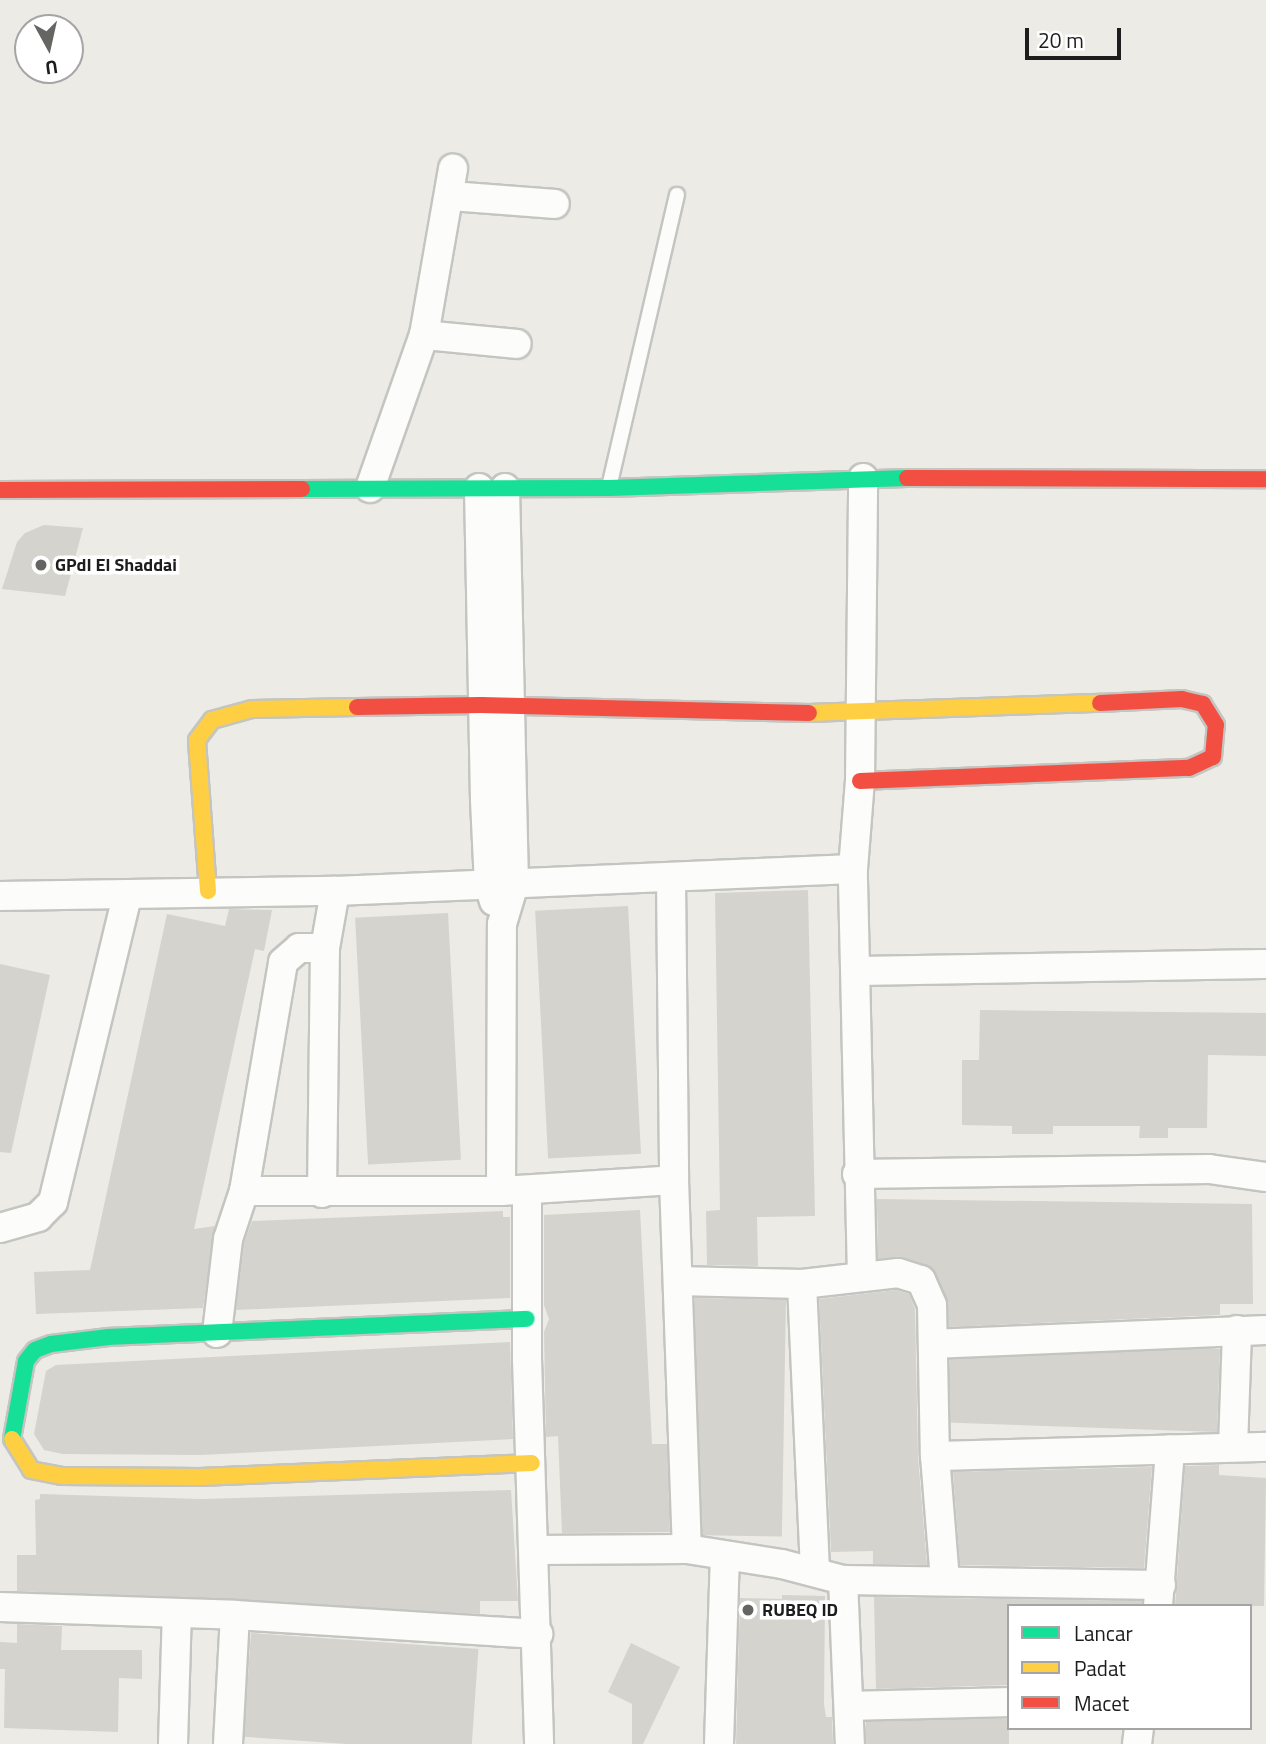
<!DOCTYPE html>
<html>
<head>
<meta charset="utf-8">
<style>
  body { margin:0 }
  #map { position:relative; width:1266px; height:1744px; overflow:hidden; background:#ecebe5; font-family:"Titillium Web",sans-serif }
  div>[style] { position:absolute }
  .building>* { inset:0; background:#d4d3cd; transform-origin:0 0 }
  .roads { filter:drop-shadow(2px 0 #c4c4c1) drop-shadow(-2px 0 #c4c4c1) drop-shadow(0 2px #c4c4c1) drop-shadow(0 -2px #c4c4c1) }
  .lane>* { height:14px; margin:-7px; padding:0 7px; transform-origin:7px; border-radius:7px; background:#fcfcfb }
  .street>* { height:28px; margin:-14px; padding:0 14px; transform-origin:14px; border-radius:14px; background:#fcfcfb }
  .fast>* { height:16px; margin:-8px; padding:0 8px; transform-origin:8px; border-radius:8px; background:#16e098 }
  .slow>* { height:16px; margin:-8px; padding:0 8px; transform-origin:8px; border-radius:8px; background:#ffcf43 }
  .jam>* { height:16px; margin:-8px; padding:0 8px; transform-origin:8px; border-radius:8px; background:#f24e42 }
  .dots>* { width:19px; height:19px; translate:-50% -50%; box-sizing:border-box; border:4px solid #fff; border-radius:50% }
  span { translate:-50% -50%; white-space:nowrap; text-align:center; line-height:1.15; -webkit-text-stroke:7px #fff; paint-order:stroke }
  .poi-label { font-size:18px; color:#1d1d1d; font-weight:700 }
  .left { translate:0 -50%; text-align:left }
  .legend { position:absolute; left:1007px; top:1604px; width:245px; height:126px; box-sizing:border-box; background:#fff; border:2px solid #a5a5a5; margin:0; padding:9px 12px; list-style:none; font-size:21px; color:#1d1d1d }
  .legend li { display:flex; align-items:center; gap:14px; height:35px }
  .legend b { width:35px; border:2px solid #a5a5a5 }
  .north { position:absolute; left:14px; top:14px; width:70px; height:70px; box-sizing:border-box; background:#fff; border:2px solid #a5a5a5; border-radius:50%; rotate:172deg; font-size:19px; font-weight:700; line-height:28px; text-align:center; color:#1d1d1d }
  .north::after { content:''; display:block; margin:auto; width:24px; height:32px; background:#656563; clip-path:polygon(50% 0,100% 100%,50% 72%,0 100%) }
  .scale { position:absolute; left:1025px; top:28px; width:96px; height:32px; box-sizing:border-box; border:4px solid #1d1d1d; border-top:0; padding-left:9px; font-size:21px; line-height:24px; white-space:nowrap; color:#1d1d1d; -webkit-text-stroke:5px #fff; paint-order:stroke }
</style>
</head>
<body>
<div id="map">
  <div class="building">
    <i style="clip-path:polygon(44px 525px,83px 528px,65px 596px,2px 589px,17px 542px,25px 533px)"></i>
    <i style="clip-path:polygon(808px 890px,815px 1216px,757px 1217px,758px 1266px,707px 1265px,706px 1211px,720px 1210px,715px 893px)"></i>
    <i style="left:628px;top:906px;width:248px;height:93px;rotate:87deg"></i>
    <i style="clip-path:polygon(229px 909px,272px 910px,264px 951px,255px 949px,194px 1229px,215px 1226px,203px 1308px,36px 1314px,34px 1272px,90px 1270px,167px 914px,225px 926px)"></i>
    <i style="left:448px;top:913px;width:247px;height:93px;rotate:87deg"></i>
    <i style="clip-path:polygon(0 964px,50px 975px,11px 1153px,0 1152px)"></i>
    <i style="clip-path:polygon(980px 1010px,1266px 1013px,1266px 1056px,1208px 1055px,1207px 1128px,1168px 1128px,1168px 1138px,1139px 1138px,1140px 1126px,1053px 1126px,1053px 1134px,1012px 1134px,1012px 1126px,962px 1125px,962px 1060px,979px 1060px)"></i>
    <i style="clip-path:polygon(877px 1199px,1252px 1204px,1253px 1304px,1220px 1304px,1220px 1315px,949px 1327px,947px 1299px,932px 1268px,902px 1257px,878px 1259px)"></i>
    <i style="clip-path:polygon(640px 1210px,652px 1444px,667px 1444px,670px 1532px,562px 1533px,558px 1436px,546px 1437px,544px 1332px,549px 1319px,544px 1305px,544px 1215px)"></i>
    <i style="clip-path:polygon(503px 1211px,503px 1217px,510px 1217px,510px 1298px,236px 1310px,244px 1243px,252px 1221px)"></i>
    <i style="clip-path:polygon(896px 1290px,909px 1294px,915px 1309px,918px 1457px,927px 1565px,873px 1564px,873px 1551px,831px 1552px,819px 1299px)"></i>
    <i style="left:695px;top:1298px;width:91px;height:237px;rotate:1deg"></i>
    <i style="clip-path:polygon(510px 1342px,513px 1439px,200px 1455px,63px 1454px,44px 1450px,34px 1434px,46px 1371px,56px 1365px)"></i>
    <i style="left:1220px;top:1349px;width:83px;height:270px;rotate:92deg"></i>
    <i style="clip-path:polygon(1219px 1465px,1219px 1475px,1266px 1478px,1264px 1606px,1175px 1606px,1185px 1466px)"></i>
    <i style="clip-path:polygon(1152px 1467px,1144px 1568px,960px 1565px,953px 1472px)"></i>
    <i style="clip-path:polygon(511px 1490px,518px 1601px,480px 1601px,480px 1614px,17px 1591px,17px 1555px,36px 1555px,35px 1500px,40px 1499px,40px 1494px,200px 1499px)"></i>
    <i style="clip-path:polygon(782px 1595px,825px 1596px,824px 1704px,826px 1717px,832px 1717px,833px 1744px,736px 1744px,740px 1598px,782px 1599px)"></i>
    <i style="clip-path:polygon(874px 1597px,1142px 1601px,1142px 1606px,1009px 1606px,1009px 1685px,876px 1689px)"></i>
    <i style="clip-path:polygon(17px 1624px,62px 1626px,61px 1650px,142px 1650px,142px 1679px,119px 1678px,118px 1732px,4px 1728px,5px 1669px,0 1669px,0 1642px,17px 1643px)"></i>
    <i style="left:251px;top:1633px;width:228px;height:104px;rotate:4deg"></i>
    <i style="clip-path:polygon(631px 1643px,680px 1667px,643px 1744px,632px 1744px,632px 1704px,608px 1692px)"></i>
    <i style="left:1009px;top:1719px;width:25px;height:143px;rotate:90deg"></i>
  </div>
  <div class="roads">
    <div class="lane">
      <i style="left:609px;top:487px;width:300px;rotate:-76.9deg"></i>
    </div>
    <div class="street">
      <i style="left:452px;top:196px;width:103px;rotate:4.4deg"></i>
      <i style="left:424px;top:335px;width:93px;rotate:5.5deg"></i>
      <i style="left:370px;top:488px;width:162px;rotate:-70.6deg"></i>
      <i style="left:424px;top:335px;width:169px;rotate:-80.1deg"></i>
      <i style="left:479px;top:488px;width:312px;rotate:88.9deg"></i>
      <i style="left:485px;top:800px;width:85px;rotate:87.3deg"></i>
      <i style="left:489px;top:885px;width:17px;rotate:73deg"></i>
      <i style="left:671px;top:880px;width:300px;rotate:89.4deg"></i>
      <i style="left:674px;top:1180px;width:369px;rotate:88deg"></i>
      <i style="left:0;top:896px;width:335px;rotate:-0.9deg"></i>
      <i style="left:335px;top:891px;width:518px;rotate:-2.43deg"></i>
      <i style="left:858px;top:971px;width:408px;rotate:-1deg"></i>
      <i style="left:857px;top:1174px;width:352px;rotate:-0.8deg"></i>
      <i style="left:1209px;top:1169px;width:58px;rotate:8deg"></i>
      <i style="left:527px;top:1190px;width:169px;rotate:90deg"></i>
      <i style="left:527px;top:1359px;width:385px;rotate:88.2deg"></i>
      <i style="left:244px;top:1191px;width:257px"></i>
      <i style="left:501px;top:1191px;width:173px;rotate:-3.6deg"></i>
      <i style="left:501px;top:1191px;width:267px;rotate:-89.8deg"></i>
      <i style="left:502px;top:924px;width:42px;rotate:-73.3deg"></i>
      <i style="left:514px;top:884px;width:396px;rotate:-91.3deg"></i>
      <i style="left:322px;top:1193px;width:245px;rotate:-89.3deg"></i>
      <i style="left:325px;top:948px;width:58px;rotate:-80deg"></i>
      <i style="left:0;top:1228px;width:40px;rotate:-16deg"></i>
      <i style="left:38px;top:1217px;width:21px;rotate:-45deg"></i>
      <i style="left:53px;top:1202px;width:315px;rotate:-76.4deg"></i>
      <i style="left:862px;top:1277px;width:408px;rotate:-91.3deg"></i>
      <i style="left:853px;top:869px;width:88px;rotate:-85.5deg"></i>
      <i style="left:860px;top:781px;width:303px;rotate:-89.4deg"></i>
      <i style="left:678px;top:1281px;width:124px;rotate:1.4deg"></i>
      <i style="left:802px;top:1284px;width:97px;rotate:-6.5deg"></i>
      <i style="left:898px;top:1273px;width:24px;rotate:17deg"></i>
      <i style="left:921px;top:1280px;width:27px;rotate:66deg"></i>
      <i style="left:932px;top:1305px;width:151px;rotate:88.9deg"></i>
      <i style="left:935px;top:1456px;width:124px;rotate:85.4deg"></i>
      <i style="left:802px;top:1284px;width:288px;rotate:87.4deg"></i>
      <i style="left:217px;top:1333px;width:95px;rotate:-83.3deg"></i>
      <i style="left:228px;top:1239px;width:51px;rotate:-71.6deg"></i>
      <i style="left:244px;top:1191px;width:232px;rotate:-80.3deg"></i>
      <i style="left:283px;top:962px;width:21px;rotate:-41deg"></i>
      <i style="left:299px;top:948px;width:26px"></i>
      <i style="left:934px;top:1344px;width:332px;rotate:-2.4deg"></i>
      <i style="left:1233px;top:1447px;width:117px;rotate:-88deg"></i>
      <i style="left:935px;top:1456px;width:331px;rotate:-1.6deg"></i>
      <i style="left:536px;top:1550px;width:151px;rotate:-0.4deg"></i>
      <i style="left:687px;top:1549px;width:96px;rotate:9deg"></i>
      <i style="left:782px;top:1564px;width:63px;rotate:14.7deg"></i>
      <i style="left:843px;top:1580px;width:318px;rotate:0.9deg"></i>
      <i style="left:843px;top:1580px;width:164px;rotate:87.6deg"></i>
      <i style="left:1158px;top:1606px;width:157px;rotate:-85.6deg"></i>
      <i style="left:0;top:1607px;width:235px;rotate:1.9deg"></i>
      <i style="left:235px;top:1615px;width:304px;rotate:3.6deg"></i>
      <i style="left:850px;top:1706px;width:159px;rotate:-1.4deg"></i>
      <i style="left:173px;top:1744px;width:131px;rotate:-88.3deg"></i>
      <i style="left:228px;top:1744px;width:129px;rotate:-86.9deg"></i>
      <i style="left:719px;top:1744px;width:188px;rotate:-88.2deg"></i>
      <i style="left:1137px;top:1744px;width:16px;rotate:-83deg"></i>
    </div>
    <div class="fast">
      <i style="left:302px;top:489px;width:307px;rotate:-0.2deg"></i>
      <i style="left:609px;top:488px;width:298px;rotate:-1.9deg"></i>
      <i style="left:12px;top:1439px;width:79px;rotate:-79.8deg"></i>
      <i style="left:26px;top:1361px;width:14px;rotate:-51deg"></i>
      <i style="left:35px;top:1350px;width:17px;rotate:-21deg"></i>
      <i style="left:51px;top:1344px;width:58px;rotate:-6.9deg"></i>
      <i style="left:109px;top:1337px;width:418px;rotate:-2.5deg"></i>
    </div>
    <div class="slow">
      <i style="left:809px;top:713px;width:291px;rotate:-2deg"></i>
      <i style="left:208px;top:891px;width:151px;rotate:-94.2deg"></i>
      <i style="left:197px;top:740px;width:25px;rotate:-53deg"></i>
      <i style="left:212px;top:720px;width:41px;rotate:-15.4deg"></i>
      <i style="left:252px;top:709px;width:105px;rotate:-1.1deg"></i>
      <i style="left:12px;top:1439px;width:36px;rotate:58deg"></i>
      <i style="left:31px;top:1470px;width:31px;rotate:11deg"></i>
      <i style="left:61px;top:1476px;width:139px;rotate:0.4deg"></i>
      <i style="left:200px;top:1477px;width:332px;rotate:-2.4deg"></i>
    </div>
    <div class="jam">
      <i style="left:907px;top:478px;width:359px;rotate:0.2deg"></i>
      <i style="left:0;top:490px;width:302px;rotate:-0.2deg"></i>
      <i style="left:357px;top:707px;width:124px;rotate:-0.9deg"></i>
      <i style="left:481px;top:705px;width:328px;rotate:1.4deg"></i>
      <i style="left:860px;top:781px;width:329px;rotate:-2.3deg"></i>
      <i style="left:1189px;top:768px;width:26px;rotate:-25deg"></i>
      <i style="left:1213px;top:757px;width:32px;rotate:-85deg"></i>
      <i style="left:1216px;top:725px;width:25px;rotate:-122deg"></i>
      <i style="left:1203px;top:704px;width:22px;rotate:-167deg"></i>
      <i style="left:1182px;top:699px;width:82px;rotate:177.2deg"></i>
    </div>
  </div>
  <div class="dots">
    <i style="left:41px;top:565px;background:#656563"></i>
    <i style="left:748px;top:1610px;background:#656563"></i>
  </div>
  <div class="poi-label">
    <span class="left" style="left:55px;top:565px">GPdI El Shaddai</span>
    <span class="left" style="left:762px;top:1610px">RUBEQ ID</span>
  </div>
  <ul class="legend">
  <li><b style="height:9px;background:#16e098"></b>Lancar</li>
  <li><b style="height:9px;background:#ffcf43"></b>Padat</li>
  <li><b style="height:9px;background:#f24e42"></b>Macet</li>
  </ul>
  <div class="north">U</div>
  <div class="scale">20 m</div>
</div>
</body>
</html>
